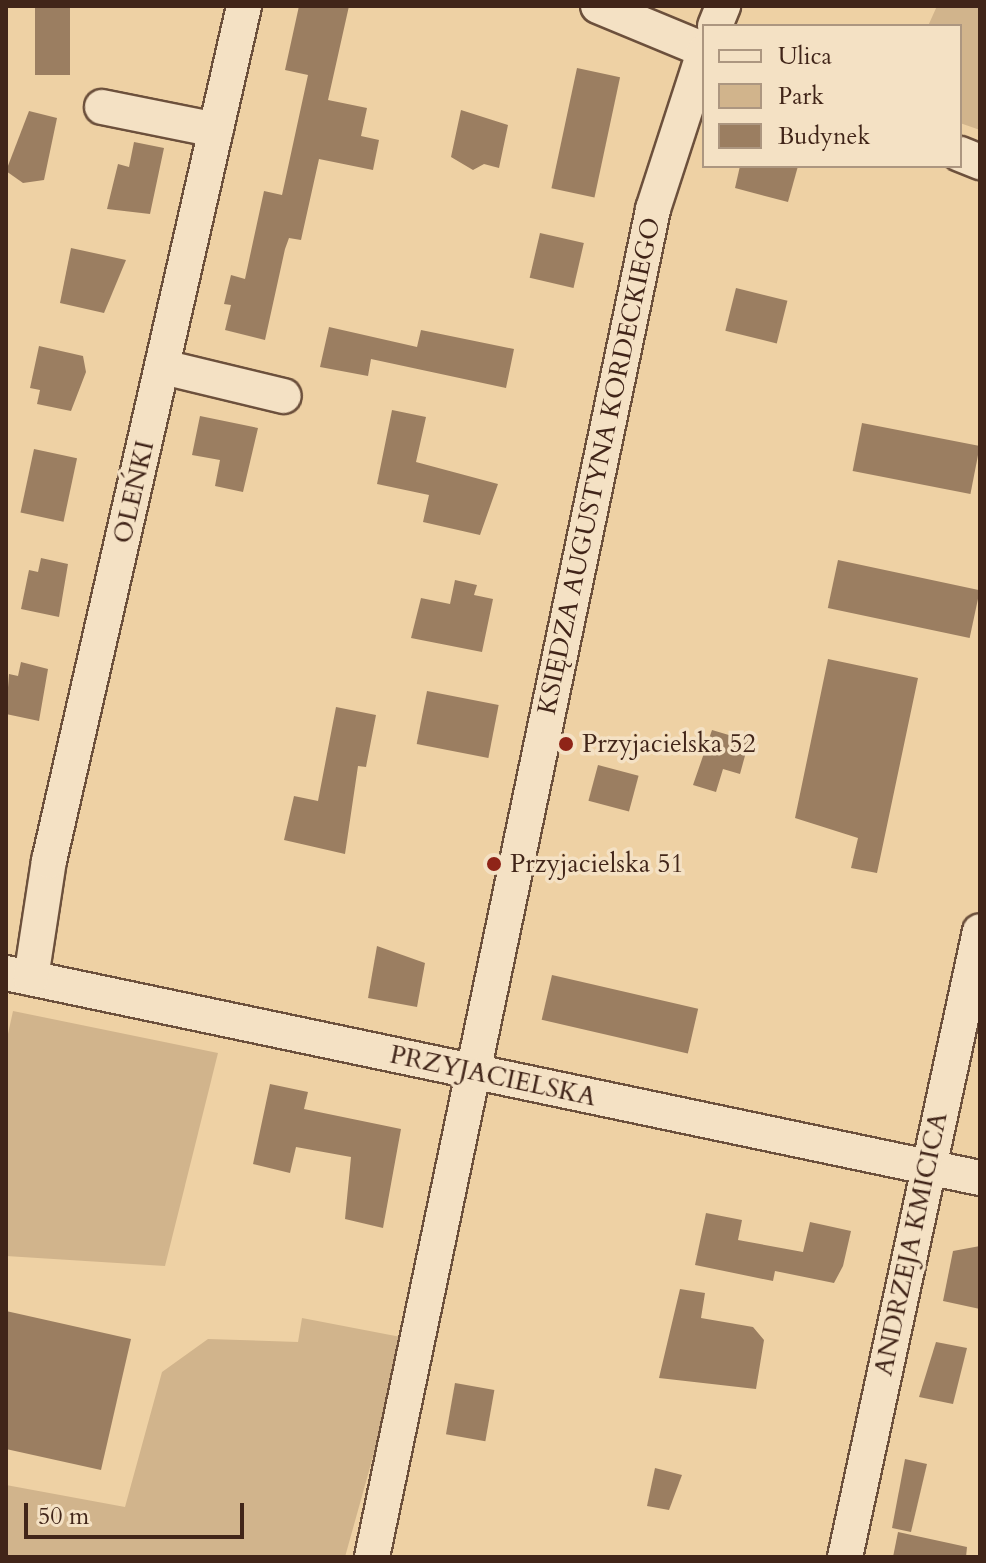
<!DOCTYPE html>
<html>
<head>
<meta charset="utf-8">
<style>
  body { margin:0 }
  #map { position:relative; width:986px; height:1563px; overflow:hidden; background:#eed1a4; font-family:Cardo,serif }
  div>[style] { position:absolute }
  .green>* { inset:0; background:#d1b48c }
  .building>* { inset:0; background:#9b7e61; transform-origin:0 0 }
  .roads { filter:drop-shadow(2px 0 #6c503c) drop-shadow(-2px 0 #6c503c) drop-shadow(0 2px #6c503c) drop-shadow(0 -2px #6c503c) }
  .minor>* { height:34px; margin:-17px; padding:0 17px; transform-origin:17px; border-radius:17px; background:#f4e1c4 }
  .dots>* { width:22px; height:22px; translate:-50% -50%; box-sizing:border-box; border:4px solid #f4e1c4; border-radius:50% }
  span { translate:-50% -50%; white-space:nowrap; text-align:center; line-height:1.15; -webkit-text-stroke:7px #f4e1c4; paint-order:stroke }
  .street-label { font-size:26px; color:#412519 }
  .poi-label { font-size:26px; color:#412519 }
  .left { translate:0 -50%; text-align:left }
  .frame { position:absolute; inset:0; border:8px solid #412519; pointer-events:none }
  .legend { position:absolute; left:702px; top:24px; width:260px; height:144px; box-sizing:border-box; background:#f4e1c4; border:2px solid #ac9680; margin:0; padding:10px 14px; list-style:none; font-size:24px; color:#412519 }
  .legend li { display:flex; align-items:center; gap:16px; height:40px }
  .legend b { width:40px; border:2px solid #ac9680 }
  .scale { position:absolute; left:24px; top:1503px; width:220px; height:36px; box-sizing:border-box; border:4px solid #412519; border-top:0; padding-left:10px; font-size:24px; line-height:28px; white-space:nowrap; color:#412519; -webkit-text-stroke:6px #f4e1c4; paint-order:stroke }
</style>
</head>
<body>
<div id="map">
  <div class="green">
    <i style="clip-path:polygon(937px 6px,980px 6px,980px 130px,960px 123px,960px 26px,928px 26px)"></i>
    <i style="clip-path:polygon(13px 1011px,218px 1053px,165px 1266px,6px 1256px,6px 1043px)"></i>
    <i style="clip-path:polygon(302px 1318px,406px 1338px,345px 1557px,6px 1557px,6px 1485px,125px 1507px,162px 1372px,208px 1339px,298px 1342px)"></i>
  </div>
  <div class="building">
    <i style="left:35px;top:6px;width:35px;height:69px"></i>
    <i style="clip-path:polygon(299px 6px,349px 6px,328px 100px,367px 108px,361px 136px,379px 140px,373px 170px,319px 159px,301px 240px,289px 238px,285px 249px,265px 340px,225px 330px,231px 305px,224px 304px,231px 275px,245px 279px,264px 191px,282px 195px,308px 75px,285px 70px)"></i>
    <i style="left:577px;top:68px;width:44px;height:123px;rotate:12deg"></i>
    <i style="clip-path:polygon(461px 110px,508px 125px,499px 168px,484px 164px,473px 170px,451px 157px)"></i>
    <i style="clip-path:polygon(29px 111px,57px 118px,44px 180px,23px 183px,6px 171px)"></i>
    <i style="clip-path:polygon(134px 142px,164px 148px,150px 214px,107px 209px,118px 164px,129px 167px)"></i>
    <i style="clip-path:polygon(740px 166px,798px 166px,788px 202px,735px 188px)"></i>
    <i style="left:540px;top:233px;width:45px;height:46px;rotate:13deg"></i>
    <i style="clip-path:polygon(71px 248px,126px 260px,104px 313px,60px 303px)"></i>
    <i style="left:736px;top:288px;width:53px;height:44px;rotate:14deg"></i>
    <i style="clip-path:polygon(329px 327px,417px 347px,421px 330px,514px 349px,506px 388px,371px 359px,368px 376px,320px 367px)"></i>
    <i style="clip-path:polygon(39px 346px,83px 356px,86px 372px,71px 411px,37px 404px,40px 390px,30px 388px)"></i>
    <i style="clip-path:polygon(392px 410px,426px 417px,416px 462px,498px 484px,480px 535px,423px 522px,429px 495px,377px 484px)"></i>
    <i style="clip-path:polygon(200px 416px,258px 428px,243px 492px,215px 486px,220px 460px,192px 455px)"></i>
    <i style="left:862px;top:423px;width:120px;height:49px;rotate:11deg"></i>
    <i style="left:34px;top:449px;width:44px;height:65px;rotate:12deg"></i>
    <i style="clip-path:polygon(41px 558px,68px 564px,59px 617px,21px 609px,29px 570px,38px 572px)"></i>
    <i style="left:838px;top:560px;width:145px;height:49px;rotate:12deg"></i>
    <i style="clip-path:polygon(455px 580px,477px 585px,474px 595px,493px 599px,482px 652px,411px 638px,421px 598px,450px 604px)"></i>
    <i style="clip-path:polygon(828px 659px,918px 678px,877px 873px,851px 868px,858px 838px,795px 818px)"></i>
    <i style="clip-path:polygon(21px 662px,48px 669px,39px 721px,6px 714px,9px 674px,18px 676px)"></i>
    <i style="left:427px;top:691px;width:73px;height:54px;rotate:11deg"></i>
    <i style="clip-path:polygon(336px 707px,376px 715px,366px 767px,358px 766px,345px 854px,284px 840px,294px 796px,318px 801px)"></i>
    <i style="clip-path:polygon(712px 730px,749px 741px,740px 774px,723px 769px,716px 792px,693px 785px)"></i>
    <i style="left:598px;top:765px;width:42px;height:37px;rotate:15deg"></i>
    <i style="clip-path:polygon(377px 946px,425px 963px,417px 1007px,368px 998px)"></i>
    <i style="left:552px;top:975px;width:150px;height:46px;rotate:13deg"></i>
    <i style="clip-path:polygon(270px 1084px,308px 1092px,304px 1109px,401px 1129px,383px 1228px,345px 1219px,351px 1157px,296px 1147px,290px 1173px,253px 1164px)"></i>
    <i style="clip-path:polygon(706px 1213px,742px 1220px,738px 1240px,803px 1252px,810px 1222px,851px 1231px,843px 1266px,834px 1283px,775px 1271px,773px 1281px,695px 1265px)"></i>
    <i style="clip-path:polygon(980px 1246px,980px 1309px,943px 1301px,953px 1251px)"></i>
    <i style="clip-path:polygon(680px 1289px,705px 1293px,701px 1318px,753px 1327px,764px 1340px,756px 1389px,659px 1378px)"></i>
    <i style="clip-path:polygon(6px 1311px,131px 1339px,101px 1470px,6px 1449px)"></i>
    <i style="clip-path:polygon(936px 1342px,967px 1348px,953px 1404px,919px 1397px)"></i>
    <i style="left:455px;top:1383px;width:40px;height:52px;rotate:10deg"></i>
    <i style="clip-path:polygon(905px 1459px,927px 1464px,911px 1532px,892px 1528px)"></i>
    <i style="clip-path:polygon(655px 1468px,682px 1475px,669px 1510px,647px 1506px)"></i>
    <i style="clip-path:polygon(898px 1532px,967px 1547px,966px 1557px,893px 1557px)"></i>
  </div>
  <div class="roads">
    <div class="minor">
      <i style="left:598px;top:6px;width:115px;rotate:22.5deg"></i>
      <i style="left:715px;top:26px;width:22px;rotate:-68deg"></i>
      <i style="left:102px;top:107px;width:116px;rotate:11.4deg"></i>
      <i style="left:960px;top:154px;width:22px;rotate:22deg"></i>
      <i style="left:163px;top:367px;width:124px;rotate:13.5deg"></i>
      <i style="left:6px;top:973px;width:995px;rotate:11.89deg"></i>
      <i style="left:31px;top:978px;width:118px;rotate:-81.3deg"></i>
      <i style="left:49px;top:861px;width:877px;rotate:-77.15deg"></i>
      <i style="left:372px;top:1557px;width:1377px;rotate:-78.22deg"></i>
      <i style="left:653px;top:209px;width:165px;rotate:-72deg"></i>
      <i style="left:845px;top:1557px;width:640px;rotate:-77.83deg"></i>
    </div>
  </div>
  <div class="dots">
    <i style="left:566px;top:744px;background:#8f2418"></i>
    <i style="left:494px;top:864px;background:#8f2418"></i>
  </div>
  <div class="street-label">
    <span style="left:599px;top:466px;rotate:-78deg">KSIĘDZA AUGUSTYNA KORDECKIEGO</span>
    <span style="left:134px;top:492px;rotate:-77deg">OLEŃKI</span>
    <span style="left:493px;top:1076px;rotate:12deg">PRZYJACIELSKA</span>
    <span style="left:911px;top:1244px;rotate:-78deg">ANDRZEJA KMICICA</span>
  </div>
  <div class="poi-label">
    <span class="left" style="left:582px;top:744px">Przyjacielska 52</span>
    <span class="left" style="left:510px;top:864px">Przyjacielska 51</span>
  </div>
  <div class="frame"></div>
  <ul class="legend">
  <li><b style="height:10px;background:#f4e1c4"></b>Ulica</li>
  <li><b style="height:22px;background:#d1b48c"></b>Park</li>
  <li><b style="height:22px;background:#9b7e61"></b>Budynek</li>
  </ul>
  <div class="scale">50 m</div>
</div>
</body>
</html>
